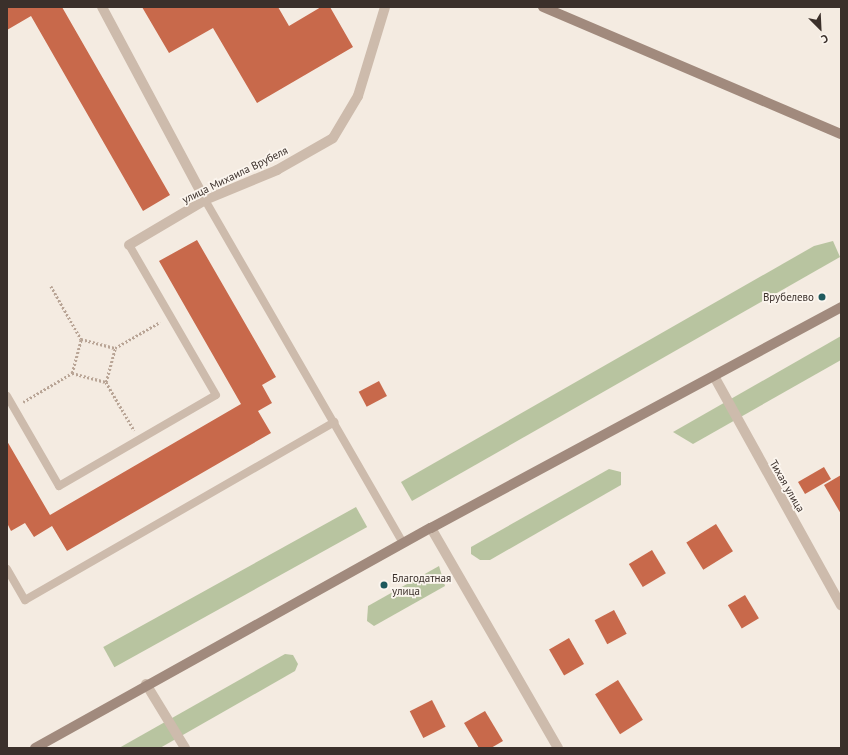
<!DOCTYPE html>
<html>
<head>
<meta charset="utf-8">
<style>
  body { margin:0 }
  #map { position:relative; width:848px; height:755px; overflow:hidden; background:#f4ebe1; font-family:"PT Sans",sans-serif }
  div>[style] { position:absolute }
  .green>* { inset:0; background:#b8c4a0; transform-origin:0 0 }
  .building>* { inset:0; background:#c8694b; transform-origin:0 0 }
  .path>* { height:2.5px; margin-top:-1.25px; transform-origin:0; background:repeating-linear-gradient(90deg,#b9a596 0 2px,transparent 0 4px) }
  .lane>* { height:8px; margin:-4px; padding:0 4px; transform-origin:4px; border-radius:4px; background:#cdbbac }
  .street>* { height:10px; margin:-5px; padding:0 5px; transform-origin:5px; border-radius:5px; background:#cdbbac }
  .secondary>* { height:10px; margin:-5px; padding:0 5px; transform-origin:5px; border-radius:5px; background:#a18a7d }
  .dots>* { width:11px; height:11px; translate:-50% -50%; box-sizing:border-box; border:2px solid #fbf5ee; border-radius:50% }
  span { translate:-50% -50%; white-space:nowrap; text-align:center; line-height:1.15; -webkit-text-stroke:3.5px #fbf5ee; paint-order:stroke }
  .street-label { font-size:11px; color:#3b302b }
  .poi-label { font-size:11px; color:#3b302b }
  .right { translate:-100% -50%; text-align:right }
  .left { translate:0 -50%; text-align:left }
  .frame { position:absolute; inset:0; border:8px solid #3b302b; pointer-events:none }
  .north { position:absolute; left:800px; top:8px; width:40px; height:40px; -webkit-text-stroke:3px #fbf5ee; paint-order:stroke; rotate:156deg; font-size:11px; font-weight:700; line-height:16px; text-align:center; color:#3b302b }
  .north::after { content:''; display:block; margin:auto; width:14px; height:18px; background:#3b302b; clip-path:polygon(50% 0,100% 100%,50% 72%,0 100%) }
</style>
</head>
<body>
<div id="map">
  <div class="green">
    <i style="clip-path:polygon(833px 241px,840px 257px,412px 501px,401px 482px,814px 246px)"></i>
    <i style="clip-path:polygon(841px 336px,841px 360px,693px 444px,673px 432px)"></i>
    <i style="clip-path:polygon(609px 469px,621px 472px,621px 485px,490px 560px,480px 560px,471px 554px,471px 547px)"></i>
    <i style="left:356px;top:507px;width:23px;height:289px;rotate:61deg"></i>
    <i style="clip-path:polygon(439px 566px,445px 586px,374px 626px,367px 621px,368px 606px)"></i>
    <i style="clip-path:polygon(285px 654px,293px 655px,298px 664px,295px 671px,160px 748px,119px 748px)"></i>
  </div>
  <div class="building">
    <i style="clip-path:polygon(7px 7px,62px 7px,170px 195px,143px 211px,31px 16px,7px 30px)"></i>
    <i style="clip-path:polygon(142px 7px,278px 7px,289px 26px,321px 7px,330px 7px,353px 47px,257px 103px,213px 28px,169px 53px)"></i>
    <i style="clip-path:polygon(197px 240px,276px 377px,262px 385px,272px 403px,258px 411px,271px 433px,67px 551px,52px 526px,34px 537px,25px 523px,11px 531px,7px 523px,7px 441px,50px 515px,241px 404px,159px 261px)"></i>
    <i style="left:379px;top:381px;width:17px;height:23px;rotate:62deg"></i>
    <i style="left:824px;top:467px;width:14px;height:30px;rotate:60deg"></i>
    <i style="clip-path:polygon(841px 475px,841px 514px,824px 485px)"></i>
    <i style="left:716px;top:524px;width:32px;height:35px;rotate:58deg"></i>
    <i style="left:652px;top:550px;width:27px;height:27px;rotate:59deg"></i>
    <i style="left:745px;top:595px;width:27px;height:20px;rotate:59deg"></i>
    <i style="left:614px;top:610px;width:27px;height:22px;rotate:62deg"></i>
    <i style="left:569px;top:638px;width:30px;height:23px;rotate:60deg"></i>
    <i style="left:618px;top:680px;width:47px;height:27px;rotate:58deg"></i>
    <i style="left:432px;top:700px;width:30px;height:25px;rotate:63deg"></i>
    <i style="clip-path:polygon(485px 711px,503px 741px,491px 748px,479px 748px,464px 723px)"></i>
  </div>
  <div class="path">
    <i style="left:51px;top:286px;width:61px;rotate:60.5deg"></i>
    <i style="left:72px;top:373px;width:35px;rotate:-75deg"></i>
    <i style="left:81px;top:339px;width:35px;rotate:15deg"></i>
    <i style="left:106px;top:382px;width:56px;rotate:59.7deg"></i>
    <i style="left:23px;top:402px;width:57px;rotate:-30.6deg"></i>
    <i style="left:72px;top:373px;width:35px;rotate:15deg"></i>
    <i style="left:106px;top:382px;width:35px;rotate:-75deg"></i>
    <i style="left:115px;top:348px;width:52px;rotate:-30deg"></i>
  </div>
  <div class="lane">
    <i style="left:205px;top:200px;width:396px;rotate:60deg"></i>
    <i style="left:7px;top:396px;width:104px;rotate:60deg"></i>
    <i style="left:59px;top:486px;width:181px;rotate:-30.1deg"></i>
    <i style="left:216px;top:395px;width:173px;rotate:-120.1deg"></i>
    <i style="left:7px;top:569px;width:36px;rotate:60deg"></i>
    <i style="left:25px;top:600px;width:357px;rotate:-29.9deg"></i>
  </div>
  <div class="street">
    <i style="left:102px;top:7px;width:219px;rotate:61.9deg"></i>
    <i style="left:129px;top:245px;width:88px;rotate:-30.6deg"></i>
    <i style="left:205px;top:200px;width:78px;rotate:-22.6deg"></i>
    <i style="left:277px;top:170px;width:64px;rotate:-29.7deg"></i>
    <i style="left:333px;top:138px;width:49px;rotate:-59.2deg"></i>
    <i style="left:358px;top:96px;width:93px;rotate:-73.1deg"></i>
    <i style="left:715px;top:378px;width:260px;rotate:61deg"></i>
    <i style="left:431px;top:528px;width:254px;rotate:60deg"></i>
    <i style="left:146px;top:684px;width:75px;rotate:58.6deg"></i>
  </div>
  <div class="secondary">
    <i style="left:543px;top:7px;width:324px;rotate:23.1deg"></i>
    <i style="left:35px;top:748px;width:453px;rotate:-29.1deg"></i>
    <i style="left:431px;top:528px;width:466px;rotate:-28.3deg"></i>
  </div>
  <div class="dots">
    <i style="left:822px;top:297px;background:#1f5a5e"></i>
    <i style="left:384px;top:585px;background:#1f5a5e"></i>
  </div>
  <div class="street-label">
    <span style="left:235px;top:175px;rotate:-26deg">улица Михаила Врубеля</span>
    <span style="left:787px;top:486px;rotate:60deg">Тихая улица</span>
  </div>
  <div class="poi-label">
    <span class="right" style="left:814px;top:297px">Врубелево</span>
    <span class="left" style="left:392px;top:585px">Благодатная<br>улица</span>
  </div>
  <div class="frame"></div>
  <div class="north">С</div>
</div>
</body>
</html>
